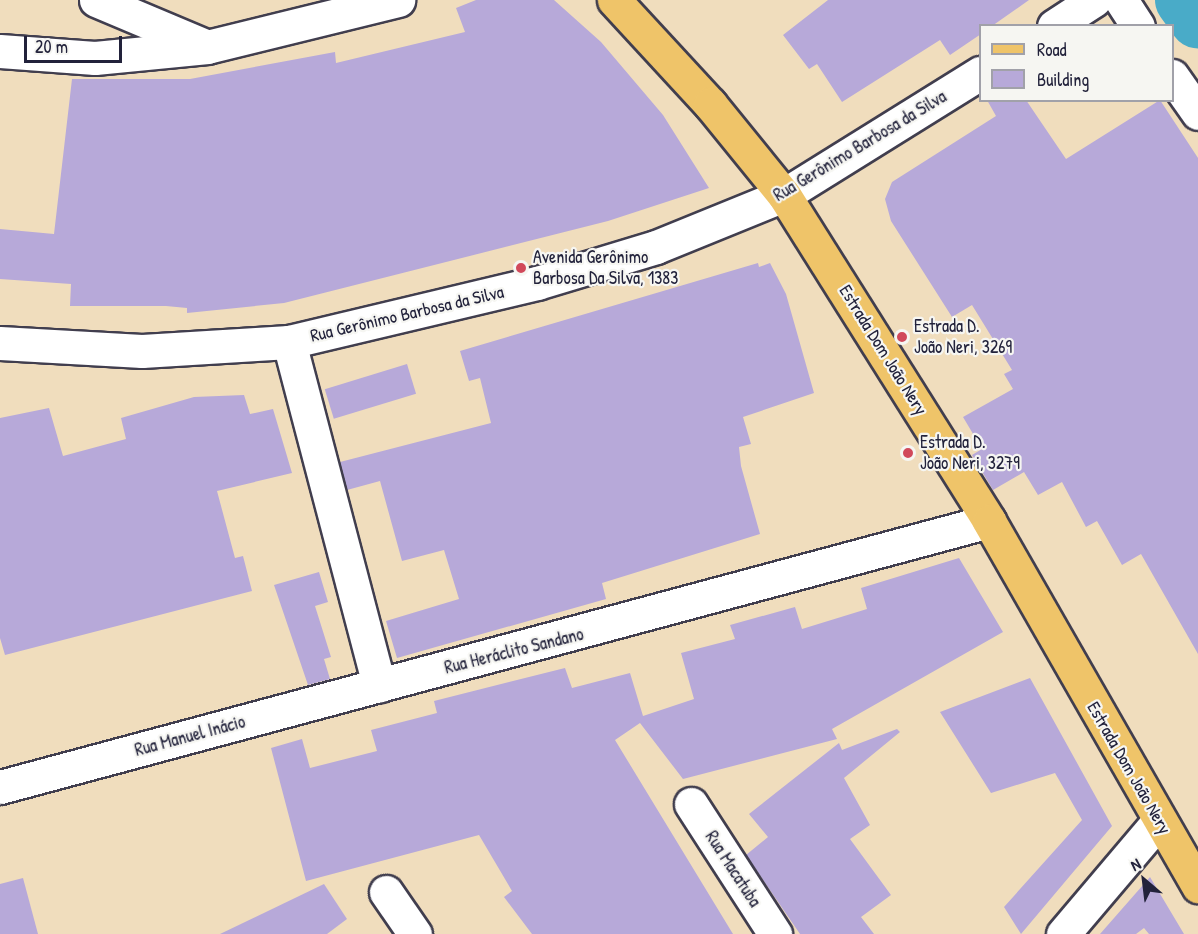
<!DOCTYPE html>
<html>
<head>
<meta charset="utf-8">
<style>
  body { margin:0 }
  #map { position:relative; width:1198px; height:934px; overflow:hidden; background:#f0ddbd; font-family:"Patrick Hand",sans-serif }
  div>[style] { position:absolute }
  .river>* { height:58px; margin:-29px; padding:0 29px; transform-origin:29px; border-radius:29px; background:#49abc8 }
  .building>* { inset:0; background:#b7a9d9; transform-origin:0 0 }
  .roads { filter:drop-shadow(2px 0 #413e4e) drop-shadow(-2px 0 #413e4e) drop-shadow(0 2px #413e4e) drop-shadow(0 -2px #413e4e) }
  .minor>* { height:33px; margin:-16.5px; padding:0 16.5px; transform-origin:16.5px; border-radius:16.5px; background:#fff }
  .major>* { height:33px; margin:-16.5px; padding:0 16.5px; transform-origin:16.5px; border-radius:16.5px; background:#efc469 }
  .dots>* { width:16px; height:16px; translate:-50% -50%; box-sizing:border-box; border:3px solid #f6f6f2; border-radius:50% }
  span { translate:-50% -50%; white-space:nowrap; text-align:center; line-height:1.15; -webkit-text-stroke:4.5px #f6f6f2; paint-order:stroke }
  .street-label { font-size:18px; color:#22223b }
  .poi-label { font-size:18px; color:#22223b }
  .left { translate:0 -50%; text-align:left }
  .legend { position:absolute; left:979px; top:24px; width:195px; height:78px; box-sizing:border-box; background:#f6f6f2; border:2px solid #a1a1a9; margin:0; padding:8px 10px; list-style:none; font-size:18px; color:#22223b }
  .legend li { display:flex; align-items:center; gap:12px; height:30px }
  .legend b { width:30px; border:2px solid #a1a1a9 }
  .north { position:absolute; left:1114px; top:850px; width:60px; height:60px; -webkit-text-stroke:4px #f6f6f2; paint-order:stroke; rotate:332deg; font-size:16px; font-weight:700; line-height:24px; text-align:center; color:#22223b }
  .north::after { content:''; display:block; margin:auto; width:21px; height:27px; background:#22223b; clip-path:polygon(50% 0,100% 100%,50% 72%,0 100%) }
  .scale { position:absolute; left:24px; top:36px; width:98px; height:27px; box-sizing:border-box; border:3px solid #22223b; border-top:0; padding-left:8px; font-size:18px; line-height:21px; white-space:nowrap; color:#22223b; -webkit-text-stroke:4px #f6f6f2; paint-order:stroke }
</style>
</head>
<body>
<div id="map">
  <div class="river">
    <i style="left:1184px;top:0;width:24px;rotate:54deg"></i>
  </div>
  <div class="building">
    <i style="clip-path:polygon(476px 0,554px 0,601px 42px,663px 115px,709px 188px,608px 221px,284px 303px,187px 313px,187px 308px,166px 306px,70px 306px,71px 284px,0 279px,0 229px,54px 234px,72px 79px,190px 79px,335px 52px,336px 63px,465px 32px,456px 8px)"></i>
    <i style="clip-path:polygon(828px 0,1029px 0,992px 26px,981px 26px,981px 34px,950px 55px,940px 40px,842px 102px,817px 64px,809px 69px,783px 35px)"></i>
    <i style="clip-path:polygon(987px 100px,1026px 100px,1066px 159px,1160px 100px,1198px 158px,1198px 654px,1141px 554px,1122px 565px,1097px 521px,1086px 527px,1062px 482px,1038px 495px,1024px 472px,993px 490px,972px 455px,982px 449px,963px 417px,1013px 389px,1004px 374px,1012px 370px,972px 305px,952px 317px,891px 221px,885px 199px,892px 182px,996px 116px)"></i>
    <i style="clip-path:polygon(758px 263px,759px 267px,770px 263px,786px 294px,814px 393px,743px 417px,751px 444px,739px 447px,741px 466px,760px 534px,602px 583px,606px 599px,397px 658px,386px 621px,459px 599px,444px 550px,402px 561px,380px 481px,347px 490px,340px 462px,491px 423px,480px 378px,469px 381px,460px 351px)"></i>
    <i style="left:407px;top:364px;width:31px;height:86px;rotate:73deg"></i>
    <i style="clip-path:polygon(244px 395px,250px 414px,273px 409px,292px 473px,217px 491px,235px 558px,243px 556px,252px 591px,5px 655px,0 638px,0 418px,49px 408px,63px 456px,126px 439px,121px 418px,194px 397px)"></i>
    <i style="clip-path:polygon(959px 558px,1003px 632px,832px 729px,837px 739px,683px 779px,640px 723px,615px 740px,733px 934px,532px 934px,504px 897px,512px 891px,479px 835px,306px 881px,271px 748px,302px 739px,310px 768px,377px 751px,371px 730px,437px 713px,434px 701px,565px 668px,572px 688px,630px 673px,643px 716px,694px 699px,681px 653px,735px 639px,730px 625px,795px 607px,802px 629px,867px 609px,861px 588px)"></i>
    <i style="clip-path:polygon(319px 572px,328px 602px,315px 606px,331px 657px,324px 659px,330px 679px,308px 685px,274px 585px)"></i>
    <i style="clip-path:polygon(1030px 678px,1112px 826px,1021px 934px,1004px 907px,1082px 820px,1055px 773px,991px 793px,940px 712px)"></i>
    <i style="clip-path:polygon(897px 729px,900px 732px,844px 778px,870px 825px,850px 839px,891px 895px,861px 917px,874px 934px,800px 934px,746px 855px,768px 837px,749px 814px,839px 743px,842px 750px)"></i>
    <i style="clip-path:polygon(1150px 877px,1184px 934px,1149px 934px,1144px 928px,1136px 934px,1100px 934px)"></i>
    <i style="clip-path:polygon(23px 878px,38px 934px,0 934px,0 884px)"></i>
    <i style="clip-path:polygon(324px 884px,347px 919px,327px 934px,220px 934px)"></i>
  </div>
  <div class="roads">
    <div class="minor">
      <i style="left:96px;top:0;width:116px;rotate:22.8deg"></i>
      <i style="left:1121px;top:0;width:31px;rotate:57deg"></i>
      <i style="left:1054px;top:26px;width:48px;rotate:-33deg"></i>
      <i style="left:0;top:51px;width:95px;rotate:4.2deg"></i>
      <i style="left:95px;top:58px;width:113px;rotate:-5.6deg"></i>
      <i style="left:207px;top:47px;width:197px;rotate:-13.8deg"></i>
      <i style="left:1172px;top:76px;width:45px;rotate:54.9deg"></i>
      <i style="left:289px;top:342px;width:355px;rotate:75.3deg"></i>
      <i style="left:0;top:343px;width:142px;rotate:3.2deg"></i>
      <i style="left:142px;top:351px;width:147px;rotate:-3.5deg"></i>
      <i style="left:289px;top:342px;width:255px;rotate:-13.4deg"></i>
      <i style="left:537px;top:283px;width:124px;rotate:-16.8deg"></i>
      <i style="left:656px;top:247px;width:138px;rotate:-22.1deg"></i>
      <i style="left:784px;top:195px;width:231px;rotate:-31.9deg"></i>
      <i style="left:0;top:787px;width:1024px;rotate:-15.05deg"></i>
      <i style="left:691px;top:804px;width:155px;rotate:57.1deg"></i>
      <i style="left:386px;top:892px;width:51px;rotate:55.4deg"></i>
      <i style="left:1063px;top:934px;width:148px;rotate:-49.7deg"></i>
    </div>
    <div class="major">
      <i style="left:614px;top:0;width:142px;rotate:47.3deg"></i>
      <i style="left:710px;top:104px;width:117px;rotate:50.9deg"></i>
      <i style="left:784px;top:195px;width:385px;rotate:57.8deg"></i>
      <i style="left:989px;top:521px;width:421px;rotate:60.2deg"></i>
    </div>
  </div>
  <div class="dots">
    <i style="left:521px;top:268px;background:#d1495b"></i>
    <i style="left:902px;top:337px;background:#d1495b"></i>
    <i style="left:908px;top:453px;background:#d1495b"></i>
  </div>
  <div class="street-label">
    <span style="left:860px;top:146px;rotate:-31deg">Rua Gerônimo Barbosa da Silva</span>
    <span style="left:407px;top:314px;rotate:-13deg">Rua Gerônimo Barbosa da Silva</span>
    <span style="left:883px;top:350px;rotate:58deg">Estrada Dom João Nery</span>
    <span style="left:514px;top:651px;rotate:-14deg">Rua Heráclito Sandano</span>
    <span style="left:190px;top:736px;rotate:-15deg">Rua Manuel Inácio</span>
    <span style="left:1129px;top:768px;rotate:60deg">Estrada Dom João Nery</span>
    <span style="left:733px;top:869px;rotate:57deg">Rua Macatuba</span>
  </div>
  <div class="poi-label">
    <span class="left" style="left:533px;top:268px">Avenida Gerônimo<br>Barbosa Da Silva, 1383</span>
    <span class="left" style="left:914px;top:337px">Estrada D.<br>João Neri, 3269</span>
    <span class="left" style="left:920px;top:453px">Estrada D.<br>João Neri, 3279</span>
  </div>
  <ul class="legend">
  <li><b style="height:8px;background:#efc469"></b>Road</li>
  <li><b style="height:16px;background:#b7a9d9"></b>Building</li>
  </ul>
  <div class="north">N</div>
  <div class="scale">20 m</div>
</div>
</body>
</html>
